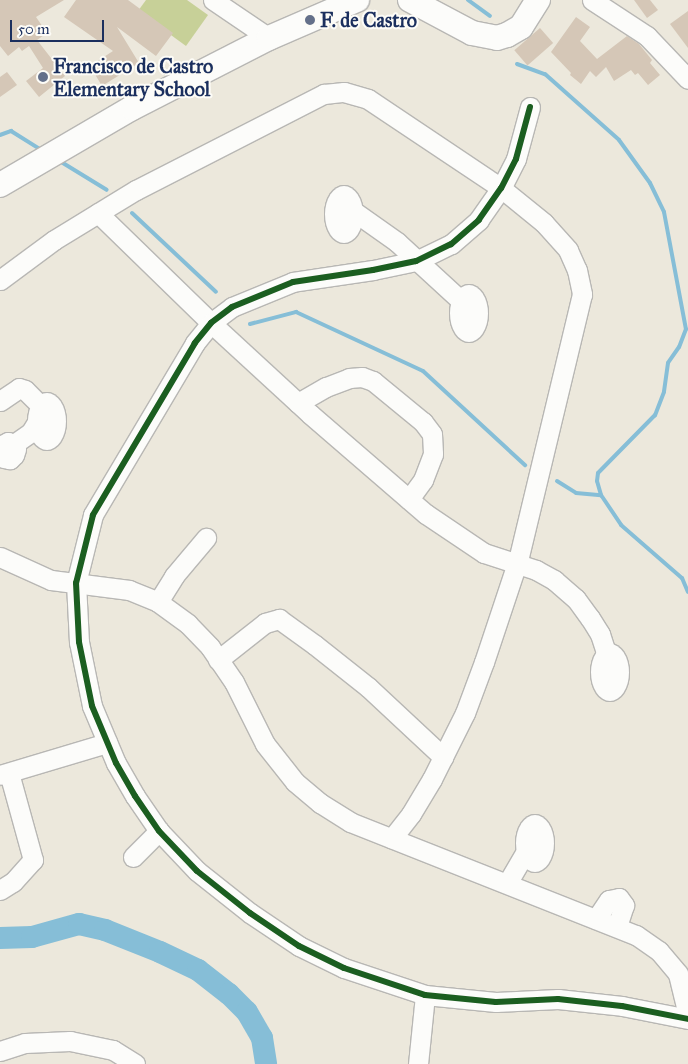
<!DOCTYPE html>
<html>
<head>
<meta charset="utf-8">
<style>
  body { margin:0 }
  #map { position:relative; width:688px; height:1064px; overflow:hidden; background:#ece8dc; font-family:"IM FELL Great Primer",serif }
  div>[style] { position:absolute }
  .green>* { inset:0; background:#c7d098 }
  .stream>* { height:4px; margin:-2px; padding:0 2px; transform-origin:2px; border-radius:2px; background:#86bed7 }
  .river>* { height:22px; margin:-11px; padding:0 11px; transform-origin:11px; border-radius:11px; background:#86bed7 }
  .building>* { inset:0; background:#d5c7b7; transform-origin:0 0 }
  .roads { filter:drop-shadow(1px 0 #b8b7b4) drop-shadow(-1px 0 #b8b7b4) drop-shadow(0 1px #b8b7b4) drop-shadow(0 -1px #b8b7b4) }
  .minor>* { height:19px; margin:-9.5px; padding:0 9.5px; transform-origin:9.5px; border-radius:9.5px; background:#fcfcfa }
  .minor>.ring { margin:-9.5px; padding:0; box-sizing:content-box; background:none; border:19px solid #fcfcfa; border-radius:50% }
  .major>* { height:24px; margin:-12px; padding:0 12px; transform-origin:12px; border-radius:12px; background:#fcfcfa }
  .cycleway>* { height:6px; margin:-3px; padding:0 3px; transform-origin:3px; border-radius:3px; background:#1b5e20 }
  .dots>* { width:14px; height:14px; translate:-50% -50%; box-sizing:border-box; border:2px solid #fdfcf7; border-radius:50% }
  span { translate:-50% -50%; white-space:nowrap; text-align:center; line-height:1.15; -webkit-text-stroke:4px #fdfcf7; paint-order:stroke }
  .poi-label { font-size:20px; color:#1b2f5e; font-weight:700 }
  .left { translate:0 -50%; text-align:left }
  .scale { position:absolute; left:10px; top:20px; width:94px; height:22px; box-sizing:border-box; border:2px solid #1b2f5e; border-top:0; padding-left:6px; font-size:15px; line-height:18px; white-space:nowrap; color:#1b2f5e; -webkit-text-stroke:4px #fdfcf7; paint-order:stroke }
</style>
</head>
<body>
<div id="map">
  <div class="green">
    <i style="clip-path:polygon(146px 0,187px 0,208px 15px,186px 46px,138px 11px)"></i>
  </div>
  <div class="stream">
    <i style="left:468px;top:0;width:27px;rotate:36deg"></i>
    <i style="left:517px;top:64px;width:30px;rotate:20deg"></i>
    <i style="left:545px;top:74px;width:99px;rotate:41.7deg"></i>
    <i style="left:619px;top:140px;width:53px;rotate:54.2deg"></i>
    <i style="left:650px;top:183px;width:32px;rotate:64deg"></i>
    <i style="left:664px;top:212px;width:119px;rotate:79.4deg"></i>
    <i style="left:686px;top:329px;width:19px;rotate:111deg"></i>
    <i style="left:679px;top:347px;width:19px;rotate:125deg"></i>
    <i style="left:668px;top:363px;width:29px;rotate:98deg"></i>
    <i style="left:664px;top:392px;width:25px;rotate:111deg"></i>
    <i style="left:655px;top:415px;width:81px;rotate:134.5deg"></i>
    <i style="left:598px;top:473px;width:8px;rotate:97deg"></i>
    <i style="left:597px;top:481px;width:15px;rotate:74deg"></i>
    <i style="left:601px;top:495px;width:36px;rotate:56deg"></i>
    <i style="left:621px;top:525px;width:81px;rotate:41deg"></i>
    <i style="left:682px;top:578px;width:15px;rotate:67deg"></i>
    <i style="left:0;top:135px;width:12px;rotate:-20deg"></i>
    <i style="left:11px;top:131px;width:36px;rotate:32deg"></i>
    <i style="left:58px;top:160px;width:57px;rotate:31.5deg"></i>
    <i style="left:132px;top:213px;width:115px;rotate:43.2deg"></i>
    <i style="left:250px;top:324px;width:48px;rotate:-14.6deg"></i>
    <i style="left:296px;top:312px;width:140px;rotate:24.9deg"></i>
    <i style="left:423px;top:371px;width:139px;rotate:42.7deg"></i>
    <i style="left:557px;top:481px;width:22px;rotate:32deg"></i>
    <i style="left:576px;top:493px;width:25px;rotate:5deg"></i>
  </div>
  <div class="river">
    <i style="left:0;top:938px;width:32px;rotate:-2deg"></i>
    <i style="left:32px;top:937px;width:49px;rotate:-15.5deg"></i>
    <i style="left:79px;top:924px;width:27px;rotate:13deg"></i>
    <i style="left:105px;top:930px;width:59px;rotate:21.8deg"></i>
    <i style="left:160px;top:952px;width:42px;rotate:25.3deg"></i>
    <i style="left:198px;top:970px;width:39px;rotate:38deg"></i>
    <i style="left:229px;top:994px;width:25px;rotate:45deg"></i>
    <i style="left:247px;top:1012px;width:30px;rotate:60deg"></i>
    <i style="left:262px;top:1038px;width:26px;rotate:81deg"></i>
  </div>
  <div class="building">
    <i style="clip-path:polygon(0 0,64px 0,36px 17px,47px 33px,37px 40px,65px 76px,39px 97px,26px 81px,43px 68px,29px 46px,22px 51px,19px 47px,8px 56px,0 46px)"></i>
    <i style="clip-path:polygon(76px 0,128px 0,173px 33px,156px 56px,117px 27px,139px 63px,102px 86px,90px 66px,113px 51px,64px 17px)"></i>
    <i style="clip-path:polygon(634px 0,650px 0,658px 10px,647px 18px)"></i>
    <i style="clip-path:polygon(688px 11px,688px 48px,670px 24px)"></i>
    <i style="clip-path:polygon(576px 17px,590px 27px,580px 41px,597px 59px,627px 36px,639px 44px,652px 60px,650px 63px,660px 75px,648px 85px,638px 73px,635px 75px,631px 70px,614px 81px,606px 67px,596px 77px,590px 71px,581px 84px,570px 75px,571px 73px,551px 52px)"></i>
    <i style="left:540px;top:28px;width:20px;height:34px;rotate:49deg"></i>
    <i style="clip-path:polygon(7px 72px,17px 85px,0 97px,0 77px)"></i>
  </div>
  <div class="roads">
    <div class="minor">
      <i style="left:213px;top:0;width:68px;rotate:34.2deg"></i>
      <i style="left:592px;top:0;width:66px;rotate:33.2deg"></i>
      <i style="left:647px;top:36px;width:59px;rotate:46.4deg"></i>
      <i style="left:530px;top:107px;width:54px;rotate:105.1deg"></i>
      <i style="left:516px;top:159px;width:33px;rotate:117deg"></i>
      <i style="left:501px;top:188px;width:39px;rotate:125deg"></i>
      <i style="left:479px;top:220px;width:37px;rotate:139deg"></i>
      <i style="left:451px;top:244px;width:39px;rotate:154deg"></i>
      <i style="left:416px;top:261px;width:44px;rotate:168.2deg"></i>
      <i style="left:373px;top:270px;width:81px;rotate:171.5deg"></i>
      <i style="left:293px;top:282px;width:66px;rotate:157.7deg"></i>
      <i style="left:232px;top:307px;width:26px;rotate:143deg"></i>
      <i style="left:211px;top:323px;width:26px;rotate:129deg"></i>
      <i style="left:195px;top:343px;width:200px;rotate:120.7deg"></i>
      <i style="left:93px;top:515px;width:70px;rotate:104deg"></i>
      <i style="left:76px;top:583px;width:59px;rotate:87.1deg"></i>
      <i style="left:79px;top:642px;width:65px;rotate:78.5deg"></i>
      <i style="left:92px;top:706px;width:62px;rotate:67.2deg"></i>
      <i style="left:116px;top:763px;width:38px;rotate:60deg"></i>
      <i style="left:135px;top:796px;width:42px;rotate:55.6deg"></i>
      <i style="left:159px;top:831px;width:55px;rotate:46.5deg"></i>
      <i style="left:197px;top:871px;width:68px;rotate:38.4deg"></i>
      <i style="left:250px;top:913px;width:59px;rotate:34deg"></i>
      <i style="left:299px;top:946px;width:50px;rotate:26.1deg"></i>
      <i style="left:344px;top:968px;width:85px;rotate:18.4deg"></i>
      <i style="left:425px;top:995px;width:71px;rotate:5.6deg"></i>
      <i style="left:496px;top:1002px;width:62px;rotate:-2.8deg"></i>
      <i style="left:558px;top:999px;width:64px;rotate:6.2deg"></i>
      <i style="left:622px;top:1006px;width:67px;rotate:11.1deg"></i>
      <i class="ring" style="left:334px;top:195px;width:-3px;height:-3px"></i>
      <i style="left:349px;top:208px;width:59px;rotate:35.3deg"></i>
      <i style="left:397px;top:242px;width:84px;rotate:42.6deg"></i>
      <i style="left:98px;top:213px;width:158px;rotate:44.2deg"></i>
      <i style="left:211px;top:323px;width:134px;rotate:42.6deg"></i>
      <i style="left:310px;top:414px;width:153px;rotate:40.8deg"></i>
      <i style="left:426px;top:514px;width:70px;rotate:33.9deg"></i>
      <i style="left:484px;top:553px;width:55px;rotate:18.1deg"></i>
      <i style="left:536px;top:570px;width:21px;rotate:29deg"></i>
      <i style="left:554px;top:580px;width:29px;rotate:41deg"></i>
      <i style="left:576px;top:599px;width:24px;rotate:54deg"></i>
      <i style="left:590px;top:618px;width:19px;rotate:58deg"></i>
      <i style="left:600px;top:634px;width:19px;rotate:72deg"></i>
      <i style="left:0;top:280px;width:67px;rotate:-36.5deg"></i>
      <i style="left:54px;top:240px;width:96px;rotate:-31.4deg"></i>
      <i style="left:136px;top:190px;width:211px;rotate:-27.1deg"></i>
      <i style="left:324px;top:94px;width:20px;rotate:-6deg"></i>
      <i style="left:344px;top:92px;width:25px;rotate:16deg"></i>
      <i style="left:368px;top:99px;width:160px;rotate:33.8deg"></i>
      <i style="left:501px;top:188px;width:55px;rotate:39.1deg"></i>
      <i style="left:544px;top:223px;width:36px;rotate:48deg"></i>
      <i style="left:568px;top:250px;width:22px;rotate:66deg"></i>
      <i style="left:577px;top:270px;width:25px;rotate:78deg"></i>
      <i style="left:582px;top:294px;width:270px;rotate:103.5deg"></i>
      <i style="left:519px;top:557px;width:111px;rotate:108.4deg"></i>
      <i style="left:484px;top:662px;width:54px;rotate:110.4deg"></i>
      <i style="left:465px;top:713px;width:74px;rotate:116.6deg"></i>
      <i style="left:432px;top:779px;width:41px;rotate:121deg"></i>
      <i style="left:411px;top:814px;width:31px;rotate:128deg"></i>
      <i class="ring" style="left:459px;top:294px;width:-3px;height:-3px"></i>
      <i style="left:0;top:401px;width:23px;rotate:-34deg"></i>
      <i style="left:19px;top:388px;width:6px;rotate:18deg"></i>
      <i style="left:25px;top:390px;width:20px;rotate:45deg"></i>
      <i class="ring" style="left:37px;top:402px;width:-3px;height:-3px"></i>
      <i style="left:298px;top:403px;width:32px;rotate:-30deg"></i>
      <i style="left:326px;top:387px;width:25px;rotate:-21deg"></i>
      <i style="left:349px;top:378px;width:13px;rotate:-4deg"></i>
      <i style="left:362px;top:377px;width:12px;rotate:20deg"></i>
      <i style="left:373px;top:381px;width:65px;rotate:39.4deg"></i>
      <i style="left:423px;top:422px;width:15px;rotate:53deg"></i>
      <i style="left:432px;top:434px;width:20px;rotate:87deg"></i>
      <i style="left:433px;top:454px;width:28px;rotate:111deg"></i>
      <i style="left:423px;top:480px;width:24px;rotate:126deg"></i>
      <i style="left:14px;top:444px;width:21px;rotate:-35deg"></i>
      <i style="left:31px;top:432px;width:17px;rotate:-59deg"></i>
      <i style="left:0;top:446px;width:9px;rotate:-27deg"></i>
      <i style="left:8px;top:442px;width:6px;rotate:18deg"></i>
      <i style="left:14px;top:444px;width:5px;rotate:68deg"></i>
      <i style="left:16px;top:449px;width:6px;rotate:108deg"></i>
      <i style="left:14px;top:455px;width:6px;rotate:135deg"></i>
      <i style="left:10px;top:459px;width:6px;rotate:-171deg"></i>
      <i style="left:4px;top:458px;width:6px;rotate:-135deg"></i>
      <i style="left:0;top:557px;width:56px;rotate:24.3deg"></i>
      <i style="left:51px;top:580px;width:79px;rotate:7.3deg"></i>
      <i style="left:129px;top:590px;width:31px;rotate:22deg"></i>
      <i style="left:158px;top:602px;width:37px;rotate:36deg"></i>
      <i style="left:188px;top:624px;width:32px;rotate:46deg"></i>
      <i style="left:210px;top:647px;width:42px;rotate:55.6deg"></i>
      <i style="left:234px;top:682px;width:69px;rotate:63.4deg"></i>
      <i style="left:265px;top:744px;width:48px;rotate:51.7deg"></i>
      <i style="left:295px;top:782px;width:33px;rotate:40deg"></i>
      <i style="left:320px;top:803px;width:36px;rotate:32deg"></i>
      <i style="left:350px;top:822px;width:308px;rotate:21.6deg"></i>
      <i style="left:636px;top:935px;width:28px;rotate:35deg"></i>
      <i style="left:659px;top:951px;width:30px;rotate:50deg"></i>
      <i style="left:678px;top:974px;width:42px;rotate:76.3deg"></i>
      <i style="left:158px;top:602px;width:31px;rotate:-58deg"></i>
      <i style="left:174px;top:576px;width:50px;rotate:-49.9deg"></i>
      <i class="ring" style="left:600px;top:653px;width:-3px;height:-3px"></i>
      <i style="left:218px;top:660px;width:60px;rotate:-38.2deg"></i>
      <i style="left:265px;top:623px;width:15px;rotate:-16deg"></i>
      <i style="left:279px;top:619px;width:44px;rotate:35.8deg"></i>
      <i style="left:315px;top:645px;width:68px;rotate:38.4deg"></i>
      <i style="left:368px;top:687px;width:103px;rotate:43deg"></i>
      <i style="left:0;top:775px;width:112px;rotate:-16.7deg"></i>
      <i class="ring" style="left:525px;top:824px;width:-1px;height:-1px"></i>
      <i style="left:133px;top:857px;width:37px;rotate:-45deg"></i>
      <i style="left:508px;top:882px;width:48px;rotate:-59.7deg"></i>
      <i style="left:0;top:890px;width:15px;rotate:-32deg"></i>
      <i style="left:13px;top:882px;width:30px;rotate:-48deg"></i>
      <i style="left:33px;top:860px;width:90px;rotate:-105.4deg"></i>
      <i style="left:596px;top:919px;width:23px;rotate:-56deg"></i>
      <i style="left:609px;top:900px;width:10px;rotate:-11deg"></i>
      <i style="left:619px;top:898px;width:9px;rotate:54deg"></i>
      <i style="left:624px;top:905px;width:23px;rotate:108deg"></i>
      <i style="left:0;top:1051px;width:26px;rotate:-18deg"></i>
      <i style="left:25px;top:1043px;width:45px;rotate:-2.5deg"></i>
      <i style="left:70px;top:1041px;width:44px;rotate:11.8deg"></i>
      <i style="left:113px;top:1050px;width:26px;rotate:32deg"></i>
      <i style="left:418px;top:1064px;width:69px;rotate:-84.2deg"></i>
    </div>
    <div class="major">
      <i style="left:410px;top:0;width:70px;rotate:28deg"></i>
      <i style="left:472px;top:33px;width:25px;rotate:11deg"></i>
      <i style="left:497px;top:38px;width:10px;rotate:-17deg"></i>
      <i style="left:507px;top:35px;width:16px;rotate:-30deg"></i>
      <i style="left:521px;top:27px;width:32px;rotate:-58deg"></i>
      <i style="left:0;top:185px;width:153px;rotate:-30.3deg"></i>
      <i style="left:132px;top:108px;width:154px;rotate:-27.1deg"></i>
      <i style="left:269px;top:38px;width:96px;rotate:-23.4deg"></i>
    </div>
  </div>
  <div class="cycleway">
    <i style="left:530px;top:107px;width:54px;rotate:105.1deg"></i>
    <i style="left:516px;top:159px;width:33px;rotate:117deg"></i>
    <i style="left:501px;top:188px;width:39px;rotate:125deg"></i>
    <i style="left:479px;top:220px;width:37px;rotate:139deg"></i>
    <i style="left:451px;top:244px;width:39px;rotate:154deg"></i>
    <i style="left:416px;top:261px;width:44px;rotate:168.2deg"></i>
    <i style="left:373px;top:270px;width:81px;rotate:171.5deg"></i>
    <i style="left:293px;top:282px;width:66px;rotate:157.7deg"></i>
    <i style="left:232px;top:307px;width:26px;rotate:143deg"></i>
    <i style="left:211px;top:323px;width:26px;rotate:129deg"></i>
    <i style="left:195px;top:343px;width:200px;rotate:120.7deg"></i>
    <i style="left:93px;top:515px;width:70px;rotate:104deg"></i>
    <i style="left:76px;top:583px;width:59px;rotate:87.1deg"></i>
    <i style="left:79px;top:642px;width:65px;rotate:78.5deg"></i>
    <i style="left:92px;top:706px;width:62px;rotate:67.2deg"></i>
    <i style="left:116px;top:763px;width:38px;rotate:60deg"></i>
    <i style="left:135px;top:796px;width:42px;rotate:55.6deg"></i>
    <i style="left:159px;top:831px;width:55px;rotate:46.5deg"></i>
    <i style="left:197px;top:871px;width:68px;rotate:38.4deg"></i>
    <i style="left:250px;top:913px;width:59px;rotate:34deg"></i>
    <i style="left:299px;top:946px;width:50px;rotate:26.1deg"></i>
    <i style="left:344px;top:968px;width:85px;rotate:18.4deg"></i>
    <i style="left:425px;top:995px;width:71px;rotate:5.6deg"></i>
    <i style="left:496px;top:1002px;width:62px;rotate:-2.8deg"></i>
    <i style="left:558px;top:999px;width:64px;rotate:6.2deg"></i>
    <i style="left:622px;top:1006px;width:67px;rotate:11.1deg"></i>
  </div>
  <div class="dots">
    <i style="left:310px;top:20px;background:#64708a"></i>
    <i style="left:43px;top:77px;background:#64708a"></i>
  </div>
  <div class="poi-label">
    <span class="left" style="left:320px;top:20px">F. de Castro</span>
    <span class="left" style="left:53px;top:78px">Francisco de Castro<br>Elementary School</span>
  </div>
  <div class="scale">50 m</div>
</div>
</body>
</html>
